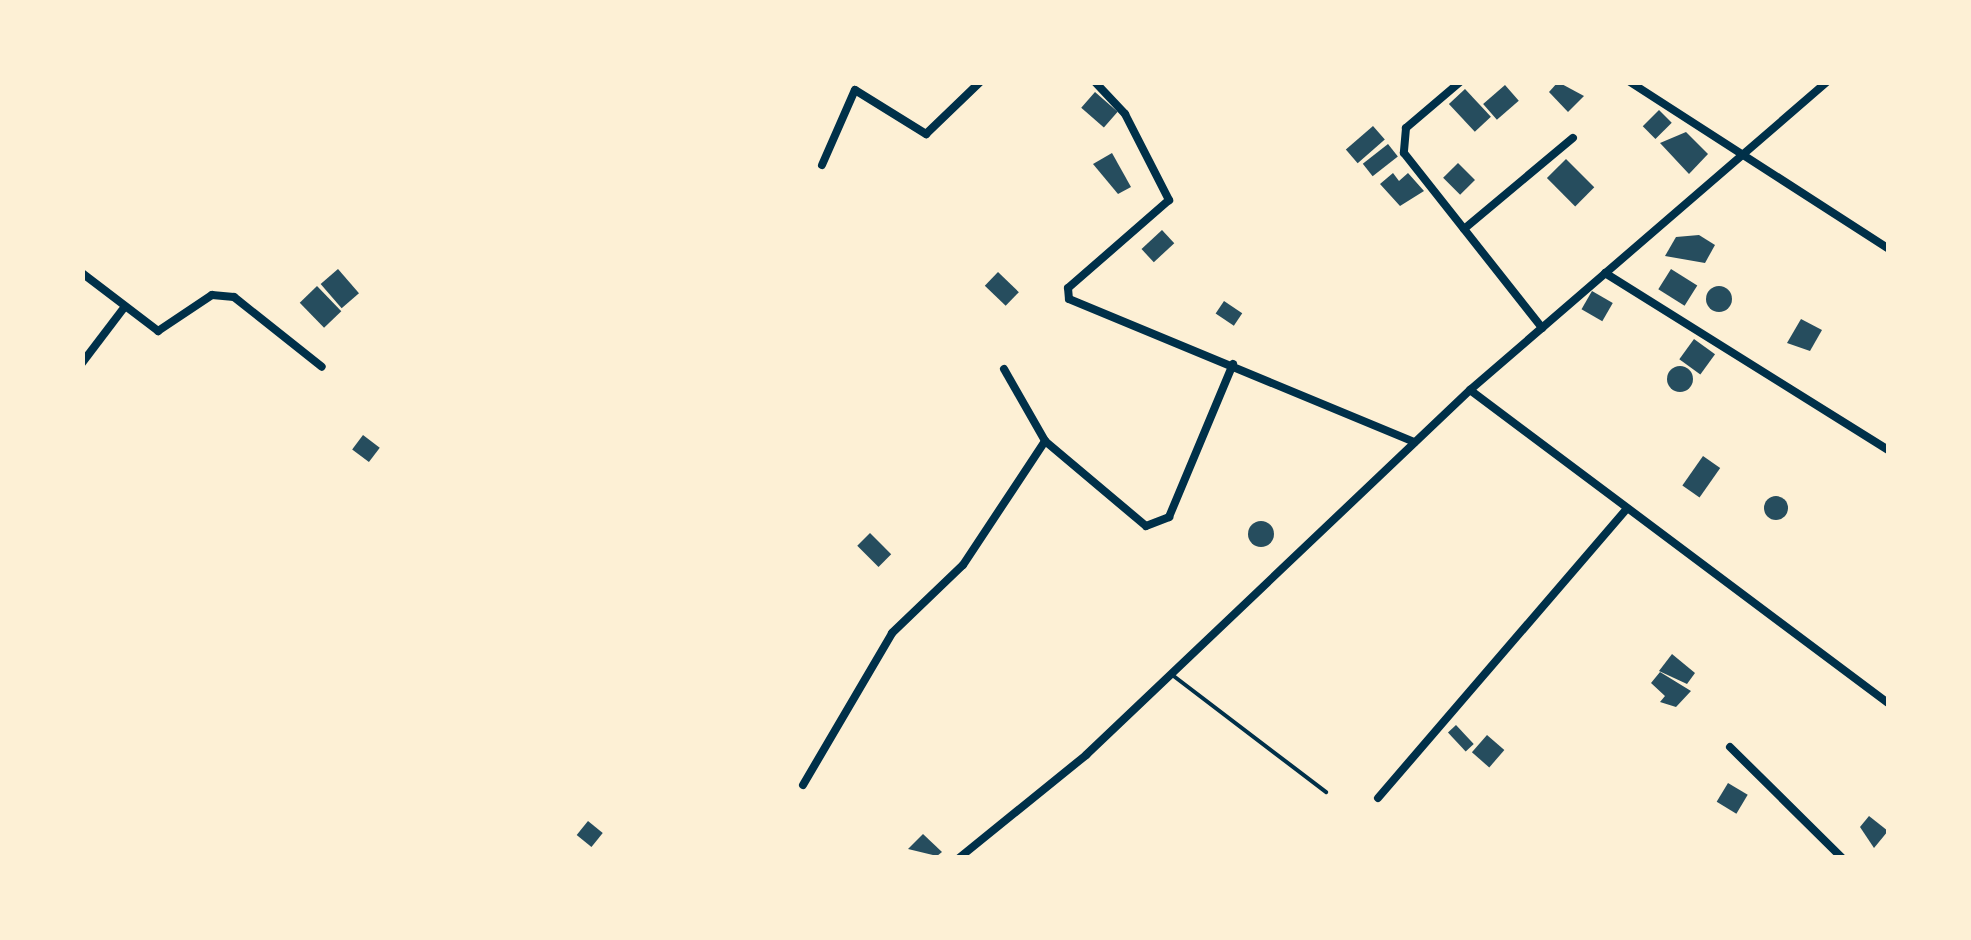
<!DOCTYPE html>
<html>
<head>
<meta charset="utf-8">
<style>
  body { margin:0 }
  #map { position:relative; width:1971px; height:940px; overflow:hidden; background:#fdf0d5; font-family:"Open Sans",sans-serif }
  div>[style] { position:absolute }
  .building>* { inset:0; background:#264d5e; transform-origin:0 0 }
  .round { border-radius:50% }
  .service>* { height:4px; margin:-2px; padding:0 2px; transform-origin:2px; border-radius:2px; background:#003049 }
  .minor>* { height:8px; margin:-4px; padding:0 4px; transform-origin:4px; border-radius:4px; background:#003049 }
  span { translate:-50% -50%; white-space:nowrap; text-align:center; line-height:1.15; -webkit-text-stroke:10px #fdf0d5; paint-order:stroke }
  .frame { position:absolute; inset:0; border:85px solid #fdf0d5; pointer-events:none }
</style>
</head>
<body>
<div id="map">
  <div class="building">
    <i style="clip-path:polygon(1558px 82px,1584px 96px,1568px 112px,1549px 92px)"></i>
    <i style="left:1505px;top:85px;width:21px;height:29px;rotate:49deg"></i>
    <i style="left:1465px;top:89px;width:38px;height:22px;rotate:47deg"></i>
    <i style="left:1095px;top:92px;width:30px;height:21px;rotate:41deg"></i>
    <i style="left:1659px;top:110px;width:18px;height:23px;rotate:45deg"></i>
    <i style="left:1373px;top:126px;width:18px;height:36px;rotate:49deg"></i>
    <i style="clip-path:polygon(1686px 132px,1708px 154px,1689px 174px,1660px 143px)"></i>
    <i style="left:1388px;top:144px;width:16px;height:32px;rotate:52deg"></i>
    <i style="clip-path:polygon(1112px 153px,1131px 187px,1118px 194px,1093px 164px)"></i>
    <i style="left:1566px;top:159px;width:40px;height:27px;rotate:45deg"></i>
    <i style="left:1458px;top:163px;width:24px;height:21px;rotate:45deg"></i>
    <i style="clip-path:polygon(1393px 173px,1399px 181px,1408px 173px,1424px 191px,1400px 206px,1380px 184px)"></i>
    <i style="left:1162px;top:230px;width:18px;height:28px;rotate:47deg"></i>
    <i style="clip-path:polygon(1699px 235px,1715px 245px,1705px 263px,1665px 256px,1676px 237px)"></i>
    <i style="left:338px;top:269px;width:32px;height:23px;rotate:49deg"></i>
    <i style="left:1671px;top:269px;width:31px;height:24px;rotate:32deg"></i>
    <i style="left:998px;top:272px;width:29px;height:19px;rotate:44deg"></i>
    <i style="left:317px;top:286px;width:35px;height:24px;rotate:46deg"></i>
    <i class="round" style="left:1706px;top:286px;width:26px;height:26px"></i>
    <i style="left:1592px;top:291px;width:24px;height:21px;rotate:30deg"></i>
    <i style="left:1224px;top:301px;width:22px;height:15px;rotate:34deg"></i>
    <i style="clip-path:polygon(1801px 319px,1822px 330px,1810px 351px,1787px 343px)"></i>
    <i style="left:1694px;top:339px;width:26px;height:25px;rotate:36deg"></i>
    <i class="round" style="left:1667px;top:366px;width:26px;height:26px"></i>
    <i style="left:363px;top:435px;width:21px;height:18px;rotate:37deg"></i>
    <i style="left:1703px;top:456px;width:21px;height:36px;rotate:35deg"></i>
    <i class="round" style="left:1764px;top:496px;width:24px;height:24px"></i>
    <i class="round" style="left:1248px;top:521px;width:26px;height:26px"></i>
    <i style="left:870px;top:533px;width:30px;height:18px;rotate:45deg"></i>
    <i style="clip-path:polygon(1672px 654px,1695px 673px,1687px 684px,1659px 671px)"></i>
    <i style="clip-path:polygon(1660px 672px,1691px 691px,1676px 707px,1660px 702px,1665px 696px,1651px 683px)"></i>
    <i style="left:1456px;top:725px;width:26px;height:11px;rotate:47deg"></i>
    <i style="left:1487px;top:735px;width:23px;height:23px;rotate:41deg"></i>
    <i style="left:1728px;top:783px;width:23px;height:22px;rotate:31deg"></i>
    <i style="clip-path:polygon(1869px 816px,1888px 831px,1874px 848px,1860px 827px)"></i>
    <i style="left:588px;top:821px;width:19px;height:18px;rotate:39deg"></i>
    <i style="clip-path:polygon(923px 834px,942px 852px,937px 856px,908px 849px)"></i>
  </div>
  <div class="service">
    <i style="left:1171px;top:674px;width:195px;rotate:37.3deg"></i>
  </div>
  <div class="minor">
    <i style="left:1095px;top:82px;width:44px;rotate:46.8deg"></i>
    <i style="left:1125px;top:114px;width:97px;rotate:62.9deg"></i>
    <i style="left:1169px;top:200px;width:134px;rotate:138.9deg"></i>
    <i style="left:1068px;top:288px;width:11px;rotate:85deg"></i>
    <i style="left:1069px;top:299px;width:374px;rotate:22.5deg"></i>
    <i style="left:1460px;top:82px;width:71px;rotate:139.6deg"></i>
    <i style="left:1406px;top:128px;width:25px;rotate:95deg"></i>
    <i style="left:1404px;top:153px;width:223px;rotate:51.7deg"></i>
    <i style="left:1630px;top:82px;width:307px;rotate:32.8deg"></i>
    <i style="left:822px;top:165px;width:82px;rotate:-66.3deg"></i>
    <i style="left:855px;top:90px;width:84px;rotate:31.8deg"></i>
    <i style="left:926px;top:134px;width:75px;rotate:-43.9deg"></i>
    <i style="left:1464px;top:229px;width:142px;rotate:-39.9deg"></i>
    <i style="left:82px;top:273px;width:96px;rotate:37.3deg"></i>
    <i style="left:158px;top:331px;width:65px;rotate:-33.7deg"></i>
    <i style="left:212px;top:295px;width:22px;rotate:5deg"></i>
    <i style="left:234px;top:297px;width:112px;rotate:38.5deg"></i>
    <i style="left:1605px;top:273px;width:334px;rotate:32deg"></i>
    <i style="left:82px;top:363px;width:68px;rotate:-52.8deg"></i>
    <i style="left:1004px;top:369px;width:83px;rotate:60.3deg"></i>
    <i style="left:1045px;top:441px;width:132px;rotate:40.1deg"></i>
    <i style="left:1146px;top:526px;width:25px;rotate:-21deg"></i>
    <i style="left:1169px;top:517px;width:166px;rotate:-67.3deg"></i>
    <i style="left:1470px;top:390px;width:522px;rotate:36.83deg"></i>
    <i style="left:1730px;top:747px;width:158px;rotate:44.7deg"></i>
    <i style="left:803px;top:785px;width:176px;rotate:-59.6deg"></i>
    <i style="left:892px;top:633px;width:98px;rotate:-43.8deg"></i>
    <i style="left:963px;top:565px;width:149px;rotate:-56.5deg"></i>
    <i style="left:1378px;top:798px;width:382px;rotate:-49.3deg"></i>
    <i style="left:959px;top:858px;width:164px;rotate:-39deg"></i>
    <i style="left:1086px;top:755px;width:530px;rotate:-43.55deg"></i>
    <i style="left:1470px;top:390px;width:472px;rotate:-40.8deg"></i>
  </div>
  <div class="frame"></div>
</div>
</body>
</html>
